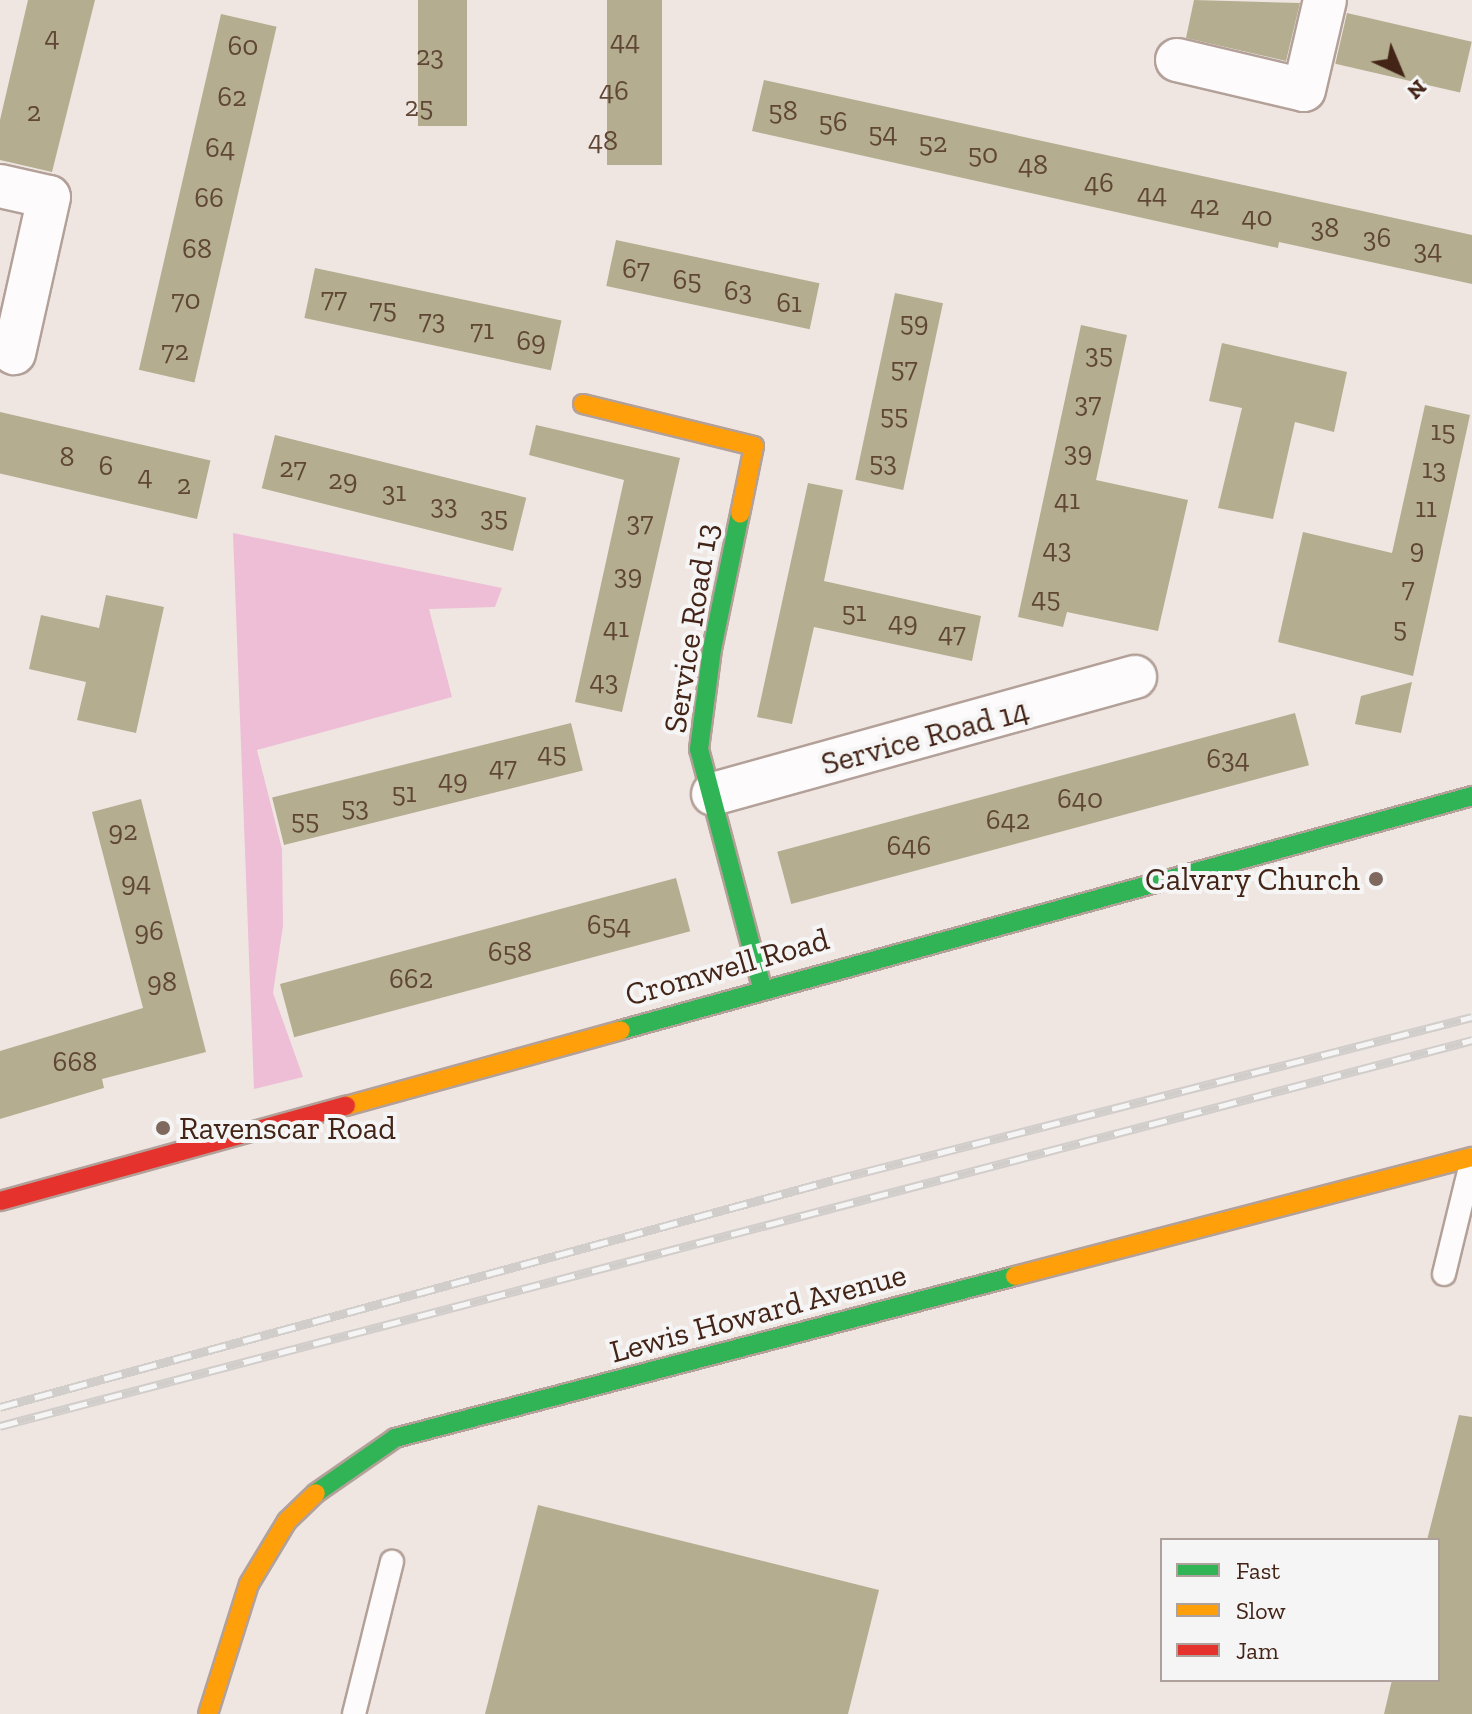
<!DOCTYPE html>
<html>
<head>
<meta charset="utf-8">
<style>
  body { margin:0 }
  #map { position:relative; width:1472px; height:1714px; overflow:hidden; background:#efe6e2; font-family:"Zilla Slab",serif }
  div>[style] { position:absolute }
  .green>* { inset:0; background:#eebdd6 }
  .building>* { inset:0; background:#b4ad8f; transform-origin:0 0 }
  .roads { filter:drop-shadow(2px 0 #b3a199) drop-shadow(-2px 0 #b3a199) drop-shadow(0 2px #b3a199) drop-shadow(0 -2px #b3a199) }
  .lane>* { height:22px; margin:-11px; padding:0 11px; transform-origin:11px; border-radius:11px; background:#fdfbfb }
  .street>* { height:42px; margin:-21px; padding:0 21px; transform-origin:21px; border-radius:21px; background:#fdfbfb }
  .fast>* { height:18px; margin:-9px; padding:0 9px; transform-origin:9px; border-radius:9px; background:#30b455 }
  .slow>* { height:18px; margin:-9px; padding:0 9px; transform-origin:9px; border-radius:9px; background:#ff9f0a }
  .jam>* { height:18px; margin:-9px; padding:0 9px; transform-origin:9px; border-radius:9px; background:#e5322d }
  .rail>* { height:9px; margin-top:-4.5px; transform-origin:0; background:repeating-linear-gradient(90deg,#f5f5f5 0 18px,#d1cdcb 0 36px); box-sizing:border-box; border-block:2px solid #d1cdcb }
  .dots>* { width:22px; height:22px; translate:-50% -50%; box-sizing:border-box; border:4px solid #f5f5f5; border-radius:50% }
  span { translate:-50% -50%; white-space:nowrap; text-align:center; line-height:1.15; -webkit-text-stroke:8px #f5f5f5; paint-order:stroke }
  .number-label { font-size:28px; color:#5f4635 }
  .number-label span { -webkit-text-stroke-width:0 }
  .street-label { font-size:32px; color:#432417 }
  .poi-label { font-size:32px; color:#432417 }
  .right { translate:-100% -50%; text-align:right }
  .left { translate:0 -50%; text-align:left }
  .legend { position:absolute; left:1160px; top:1538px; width:280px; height:144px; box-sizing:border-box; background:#f5f5f5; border:2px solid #aea19c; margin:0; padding:10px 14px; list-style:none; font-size:24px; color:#432417 }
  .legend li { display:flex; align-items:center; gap:16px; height:40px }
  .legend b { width:40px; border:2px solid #aea19c }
  .north { position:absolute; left:1360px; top:32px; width:80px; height:80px; -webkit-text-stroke:6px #f5f5f5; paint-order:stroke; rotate:136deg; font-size:22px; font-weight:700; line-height:32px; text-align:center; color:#432417 }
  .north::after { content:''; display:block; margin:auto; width:28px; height:36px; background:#432417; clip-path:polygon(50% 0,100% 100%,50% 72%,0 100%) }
</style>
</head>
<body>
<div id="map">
  <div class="green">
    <i style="clip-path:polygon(233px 533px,502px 588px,495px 607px,429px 609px,452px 697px,257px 750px,282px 849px,283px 926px,273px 993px,303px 1077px,254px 1089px)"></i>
  </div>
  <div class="building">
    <i style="clip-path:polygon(28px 0,95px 0,52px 172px,0 160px,0 120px)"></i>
    <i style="left:418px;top:0;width:49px;height:126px"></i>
    <i style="left:607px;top:0;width:55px;height:165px"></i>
    <i style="clip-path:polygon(1194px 0,1300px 3px,1286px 61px,1186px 38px)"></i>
    <i style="left:1347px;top:13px;width:128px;height:52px;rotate:13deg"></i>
    <i style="left:221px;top:14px;width:57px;height:365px;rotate:13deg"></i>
    <i style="clip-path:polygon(764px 80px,1472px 235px,1472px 284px,1279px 242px,1278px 248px,752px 131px)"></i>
    <i style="left:616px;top:240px;width:208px;height:47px;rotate:12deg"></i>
    <i style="left:315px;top:268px;width:252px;height:51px;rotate:12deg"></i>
    <i style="left:895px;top:293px;width:49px;height:191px;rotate:12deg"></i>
    <i style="clip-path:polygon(1081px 325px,1127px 335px,1096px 480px,1188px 500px,1158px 631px,1067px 612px,1063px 627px,1018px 617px)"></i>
    <i style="clip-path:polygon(1222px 343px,1347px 372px,1334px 432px,1295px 422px,1273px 519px,1218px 508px,1242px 408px,1209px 401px)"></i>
    <i style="clip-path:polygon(1425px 405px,1470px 415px,1413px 676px,1278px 642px,1303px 532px,1392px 553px)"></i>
    <i style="left:0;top:412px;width:216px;height:60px;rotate:13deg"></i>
    <i style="clip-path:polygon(536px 425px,680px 458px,622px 712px,575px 702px,624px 480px,529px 455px)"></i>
    <i style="left:275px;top:435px;width:259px;height:55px;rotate:14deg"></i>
    <i style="clip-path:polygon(808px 483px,843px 490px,824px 581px,981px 616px,972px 661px,814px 627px,792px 724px,757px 717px)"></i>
    <i style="clip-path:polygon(106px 595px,164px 607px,136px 733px,77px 720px,86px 682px,29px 669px,41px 615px,99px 628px)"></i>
    <i style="clip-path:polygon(1412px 682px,1401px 733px,1355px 724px,1361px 696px)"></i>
    <i style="left:1295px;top:713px;width:54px;height:536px;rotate:75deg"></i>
    <i style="left:571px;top:723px;width:49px;height:308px;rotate:76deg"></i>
    <i style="clip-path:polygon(141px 799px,206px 1052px,102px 1079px,104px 1088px,0 1119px,0 1051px,143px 1008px,92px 812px)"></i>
    <i style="left:676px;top:878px;width:55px;height:410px;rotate:75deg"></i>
    <i style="clip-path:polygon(1459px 1415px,1472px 1417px,1472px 1714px,1384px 1714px,1392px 1680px,1438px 1680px,1438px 1540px,1427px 1540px)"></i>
    <i style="clip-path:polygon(538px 1505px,879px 1590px,848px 1714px,485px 1714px)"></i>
  </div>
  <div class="roads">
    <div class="lane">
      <i style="left:1444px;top:1274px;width:118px;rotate:-76.3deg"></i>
      <i style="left:354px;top:1714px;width:157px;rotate:-76deg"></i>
    </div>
    <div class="street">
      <i style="left:1177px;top:60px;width:130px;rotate:13.3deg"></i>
      <i style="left:1304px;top:90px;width:92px;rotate:-76.9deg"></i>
      <i style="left:0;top:186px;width:50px;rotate:12.7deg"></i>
      <i style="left:49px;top:197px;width:160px;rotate:102.6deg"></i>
      <i style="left:713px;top:794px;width:438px;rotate:-15.5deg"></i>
    </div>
    <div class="fast">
      <i style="left:740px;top:514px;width:138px;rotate:101.7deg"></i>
      <i style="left:712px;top:649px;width:101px;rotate:97.4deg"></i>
      <i style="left:699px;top:749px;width:247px;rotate:75.2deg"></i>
      <i style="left:621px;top:1030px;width:883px;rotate:-15.37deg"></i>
      <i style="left:316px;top:1493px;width:96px;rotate:-34.8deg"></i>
      <i style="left:395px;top:1438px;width:641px;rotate:-14.64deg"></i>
    </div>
    <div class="slow">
      <i style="left:583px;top:404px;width:176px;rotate:13.8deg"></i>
      <i style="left:754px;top:446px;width:69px;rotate:101.6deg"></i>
      <i style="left:346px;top:1106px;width:285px;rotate:-15.4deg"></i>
      <i style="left:1015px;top:1276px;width:472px;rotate:-14.6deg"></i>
      <i style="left:208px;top:1714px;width:136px;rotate:-72.5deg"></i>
      <i style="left:249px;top:1584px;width:74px;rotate:-58.9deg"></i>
      <i style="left:287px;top:1521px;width:40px;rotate:-44deg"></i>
    </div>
    <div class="jam">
      <i style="left:0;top:1201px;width:359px;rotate:-15.4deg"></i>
    </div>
  </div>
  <div class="rail">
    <i style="left:0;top:1407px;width:863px;rotate:-15.24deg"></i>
    <i style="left:833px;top:1180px;width:659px;rotate:-14.31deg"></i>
    <i style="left:0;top:1426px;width:1522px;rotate:-14.69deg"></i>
  </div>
  <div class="dots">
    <i style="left:1376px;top:879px;background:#7f685e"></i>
    <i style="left:163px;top:1128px;background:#7f685e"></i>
  </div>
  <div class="number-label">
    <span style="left:52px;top:37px">4</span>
    <span style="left:625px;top:41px">44</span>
    <span style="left:243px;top:46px">60</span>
    <span style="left:430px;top:56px">23</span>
    <span style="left:614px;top:91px">46</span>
    <span style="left:232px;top:97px">62</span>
    <span style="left:419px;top:107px">25</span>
    <span style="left:783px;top:111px">58</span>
    <span style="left:34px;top:112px">2</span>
    <span style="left:833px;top:122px">56</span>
    <span style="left:883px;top:133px">54</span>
    <span style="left:603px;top:141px">48</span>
    <span style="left:933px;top:143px">52</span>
    <span style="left:220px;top:148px">64</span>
    <span style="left:983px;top:154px">50</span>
    <span style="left:1033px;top:165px">48</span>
    <span style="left:1099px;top:183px">46</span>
    <span style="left:1152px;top:194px">44</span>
    <span style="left:209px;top:198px">66</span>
    <span style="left:1205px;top:206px">42</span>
    <span style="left:1257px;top:217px">40</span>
    <span style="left:1325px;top:228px">38</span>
    <span style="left:1377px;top:238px">36</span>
    <span style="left:197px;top:249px">68</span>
    <span style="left:1428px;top:250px">34</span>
    <span style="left:636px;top:269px">67</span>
    <span style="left:687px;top:280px">65</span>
    <span style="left:738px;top:291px">63</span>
    <span style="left:334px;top:298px">77</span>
    <span style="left:186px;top:300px">70</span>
    <span style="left:789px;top:303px">61</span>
    <span style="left:383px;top:309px">75</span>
    <span style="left:432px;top:320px">73</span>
    <span style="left:914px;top:322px">59</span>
    <span style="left:482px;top:330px">71</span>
    <span style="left:531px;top:341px">69</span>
    <span style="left:175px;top:351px">72</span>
    <span style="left:1099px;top:354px">35</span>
    <span style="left:904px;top:368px">57</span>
    <span style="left:1088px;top:403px">37</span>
    <span style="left:894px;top:415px">55</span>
    <span style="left:1443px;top:431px">15</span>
    <span style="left:1078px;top:452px">39</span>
    <span style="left:67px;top:457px">8</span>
    <span style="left:883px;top:462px">53</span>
    <span style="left:106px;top:466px">6</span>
    <span style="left:293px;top:468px">27</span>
    <span style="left:1434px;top:469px">13</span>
    <span style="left:145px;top:476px">4</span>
    <span style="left:343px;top:480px">29</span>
    <span style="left:184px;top:485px">2</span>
    <span style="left:394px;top:492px">31</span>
    <span style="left:1067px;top:500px">41</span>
    <span style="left:444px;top:505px">33</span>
    <span style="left:1426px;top:508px">11</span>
    <span style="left:494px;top:517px">35</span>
    <span style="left:640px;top:522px">37</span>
    <span style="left:1057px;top:549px">43</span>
    <span style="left:1417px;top:549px">9</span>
    <span style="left:628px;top:575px">39</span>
    <span style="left:1408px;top:588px">7</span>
    <span style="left:1046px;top:598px">45</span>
    <span style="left:854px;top:612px">51</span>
    <span style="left:903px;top:622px">49</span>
    <span style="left:616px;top:628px">41</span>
    <span style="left:1400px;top:628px">5</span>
    <span style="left:952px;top:633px">47</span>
    <span style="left:604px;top:681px">43</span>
    <span style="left:552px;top:753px">45</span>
    <span style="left:1228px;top:759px">634</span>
    <span style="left:503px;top:767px">47</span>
    <span style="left:453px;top:780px">49</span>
    <span style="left:404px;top:793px">51</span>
    <span style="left:1080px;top:799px">640</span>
    <span style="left:355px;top:807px">53</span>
    <span style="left:305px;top:820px">55</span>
    <span style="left:1008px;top:820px">642</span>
    <span style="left:123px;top:831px">92</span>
    <span style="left:909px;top:846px">646</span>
    <span style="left:136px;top:882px">94</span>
    <span style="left:609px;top:925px">654</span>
    <span style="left:149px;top:931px">96</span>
    <span style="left:510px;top:952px">658</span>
    <span style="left:411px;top:979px">662</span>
    <span style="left:162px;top:982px">98</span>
    <span style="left:75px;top:1062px">668</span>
  </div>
  <div class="street-label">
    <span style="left:691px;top:628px;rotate:-81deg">Service Road 13</span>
    <span style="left:925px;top:737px;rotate:-15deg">Service Road 14</span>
    <span style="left:727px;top:967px;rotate:-16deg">Cromwell Road</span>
    <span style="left:758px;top:1313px;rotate:-15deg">Lewis Howard Avenue</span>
  </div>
  <div class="poi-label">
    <span class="right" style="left:1360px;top:879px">Calvary Church</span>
    <span class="left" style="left:179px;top:1128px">Ravenscar Road</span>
  </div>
  <ul class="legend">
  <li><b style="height:10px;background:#30b455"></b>Fast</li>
  <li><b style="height:10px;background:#ff9f0a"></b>Slow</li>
  <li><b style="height:10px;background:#e5322d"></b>Jam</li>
  </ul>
  <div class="north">N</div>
</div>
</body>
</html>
